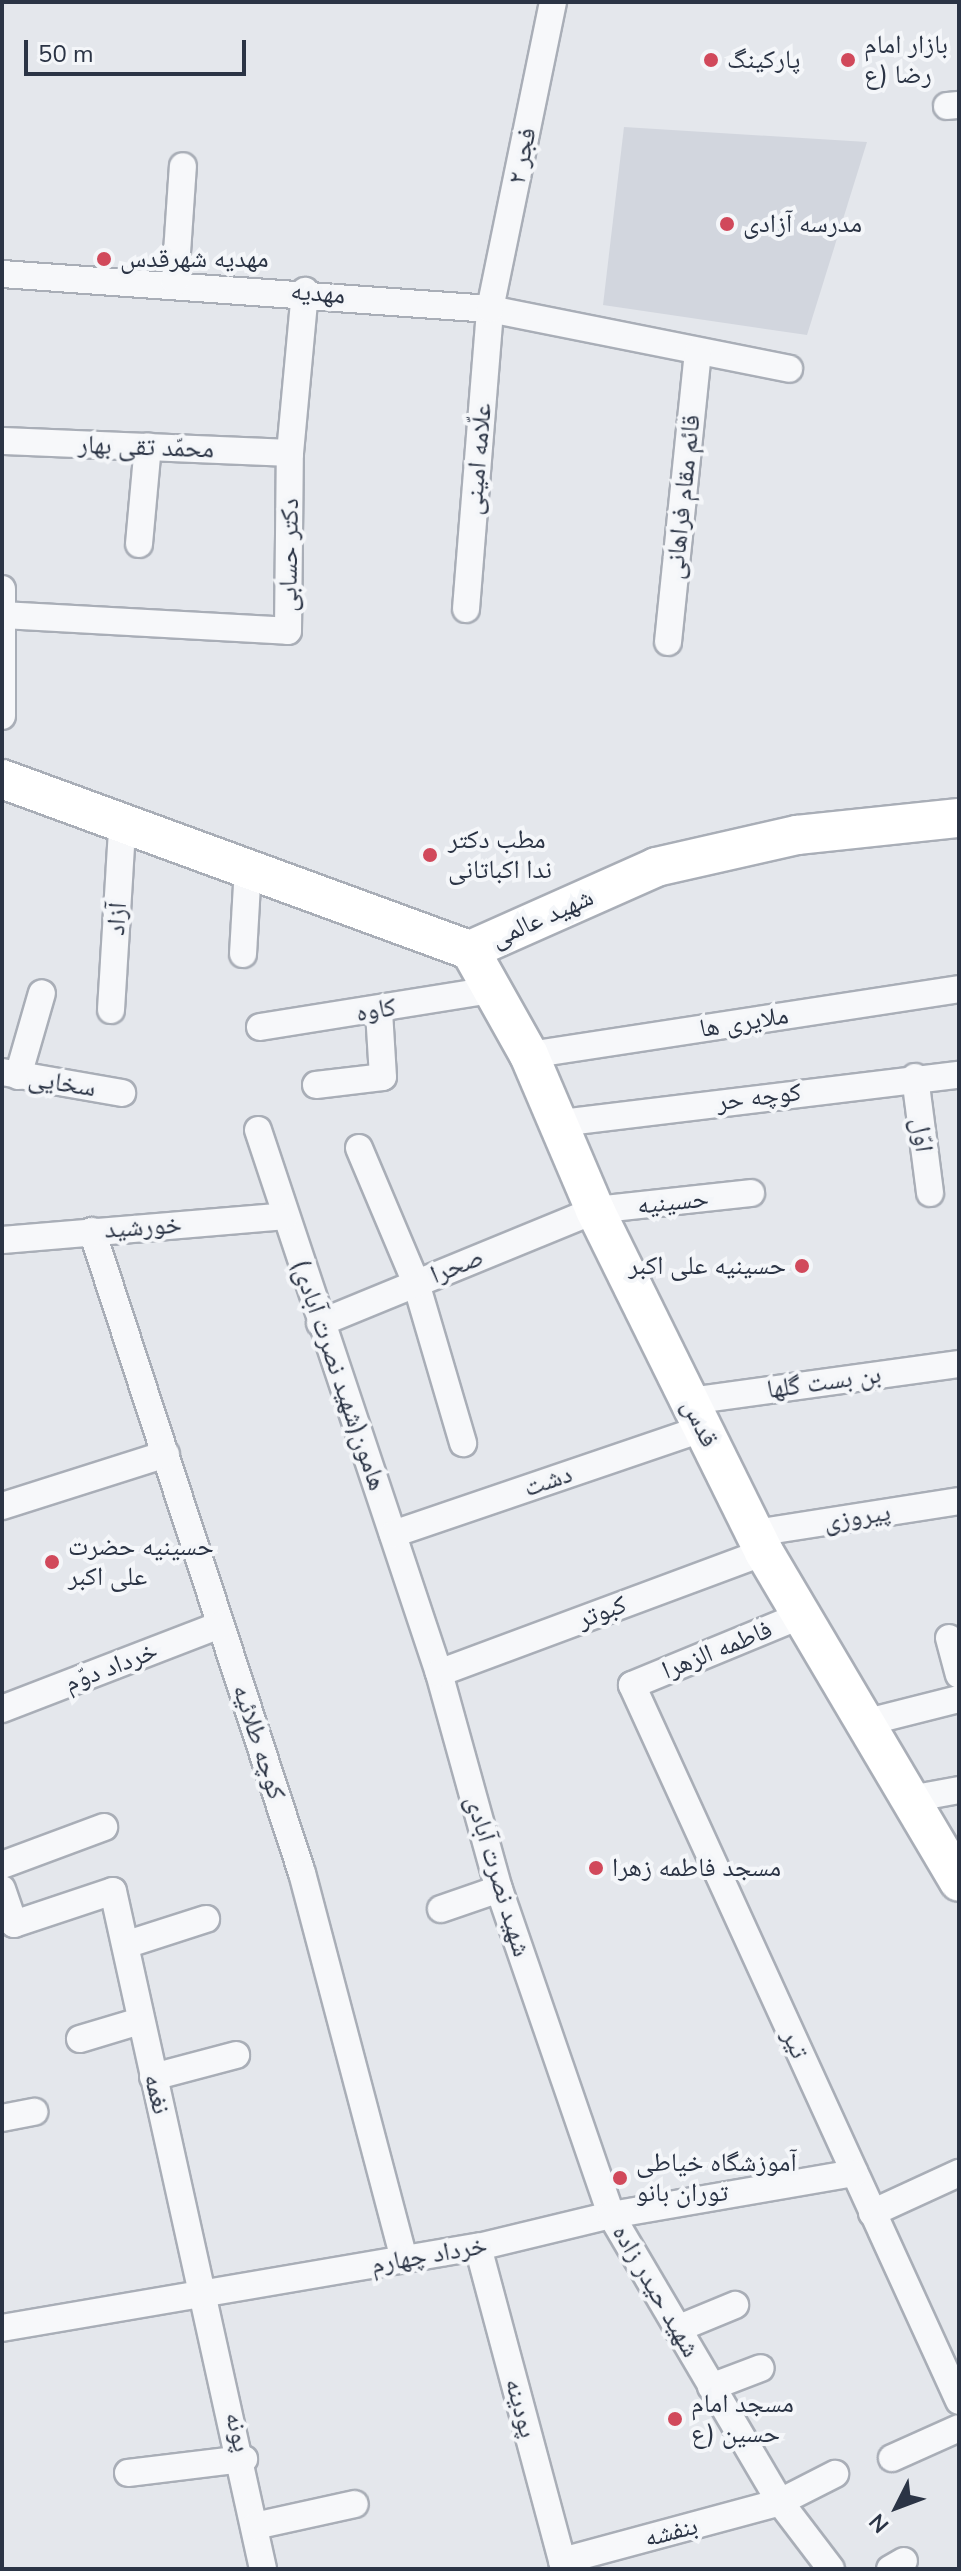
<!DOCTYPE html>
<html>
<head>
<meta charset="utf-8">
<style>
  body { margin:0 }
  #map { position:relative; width:961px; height:2571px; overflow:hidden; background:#e4e7ec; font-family:"Nunito Sans","Noto Naskh Arabic",sans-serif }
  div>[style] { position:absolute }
  .built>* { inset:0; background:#d2d6de }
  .roads { filter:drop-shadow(2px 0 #a9aeb7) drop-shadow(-2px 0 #a9aeb7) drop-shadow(0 2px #a9aeb7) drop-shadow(0 -2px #a9aeb7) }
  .street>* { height:26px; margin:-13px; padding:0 13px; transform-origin:13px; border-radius:13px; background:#f7f8fa }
  .secondary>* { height:38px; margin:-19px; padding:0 19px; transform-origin:19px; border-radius:19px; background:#fff }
  .dots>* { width:22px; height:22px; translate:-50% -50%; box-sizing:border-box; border:4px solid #f4f6f9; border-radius:50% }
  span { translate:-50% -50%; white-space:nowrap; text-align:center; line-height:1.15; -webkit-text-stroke:8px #f4f6f9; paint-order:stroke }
  .poi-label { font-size:26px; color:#2b3445 }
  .left { translate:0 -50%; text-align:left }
  .right { translate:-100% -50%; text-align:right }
  .street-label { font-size:26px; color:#2b3445 }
  .frame { position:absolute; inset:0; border:4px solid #2b3445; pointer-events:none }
  .north { position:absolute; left:857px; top:2467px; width:80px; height:80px; -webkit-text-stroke:6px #f4f6f9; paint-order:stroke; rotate:228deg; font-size:22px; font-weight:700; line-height:32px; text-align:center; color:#2b3445 }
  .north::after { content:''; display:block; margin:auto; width:28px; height:36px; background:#2b3445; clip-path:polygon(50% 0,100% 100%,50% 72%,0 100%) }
  .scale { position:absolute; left:24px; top:40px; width:222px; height:36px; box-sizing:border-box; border:4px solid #2b3445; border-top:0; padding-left:10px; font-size:24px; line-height:28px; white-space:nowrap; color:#2b3445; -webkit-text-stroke:6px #f4f6f9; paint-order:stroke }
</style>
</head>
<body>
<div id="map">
  <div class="built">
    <i style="clip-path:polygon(624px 127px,867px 142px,807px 335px,603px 305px)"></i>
  </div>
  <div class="roads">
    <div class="street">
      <i style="left:947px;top:106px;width:12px;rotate:-5deg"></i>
      <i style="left:2px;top:274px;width:489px;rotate:4.1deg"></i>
      <i style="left:490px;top:309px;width:305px;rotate:11.3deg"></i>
      <i style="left:175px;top:282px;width:116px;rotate:-86.1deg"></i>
      <i style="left:2px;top:441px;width:288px;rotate:2.4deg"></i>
      <i style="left:139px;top:544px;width:98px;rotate:-84.8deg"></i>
      <i style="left:2px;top:589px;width:127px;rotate:90deg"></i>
      <i style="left:466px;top:609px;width:301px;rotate:-85.4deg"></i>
      <i style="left:490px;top:309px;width:313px;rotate:-78.4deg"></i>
      <i style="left:4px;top:615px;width:284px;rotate:3.2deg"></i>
      <i style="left:288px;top:631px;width:178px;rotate:-89.4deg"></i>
      <i style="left:290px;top:453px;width:163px;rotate:-84.7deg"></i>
      <i style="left:668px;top:642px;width:292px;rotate:-84.1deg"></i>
      <i style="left:243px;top:954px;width:86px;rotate:-86.7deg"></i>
      <i style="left:111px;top:1010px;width:182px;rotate:-86.5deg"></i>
      <i style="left:260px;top:1027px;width:234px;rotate:-9.1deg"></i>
      <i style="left:529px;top:1055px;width:435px;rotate:-8.7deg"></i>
      <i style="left:2px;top:1072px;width:122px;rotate:9.9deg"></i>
      <i style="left:18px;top:1076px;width:86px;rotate:-73.9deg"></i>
      <i style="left:915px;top:1077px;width:117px;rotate:82.6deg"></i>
      <i style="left:316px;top:1085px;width:67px;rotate:-6.8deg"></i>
      <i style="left:383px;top:1077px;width:66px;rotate:-93.5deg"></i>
      <i style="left:560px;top:1123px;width:402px;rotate:-6.9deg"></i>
      <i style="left:258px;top:1130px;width:572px;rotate:71.57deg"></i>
      <i style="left:439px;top:1673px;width:224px;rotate:74.5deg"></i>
      <i style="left:499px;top:1889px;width:345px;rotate:71deg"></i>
      <i style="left:611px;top:2215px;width:333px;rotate:59.5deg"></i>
      <i style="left:780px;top:2502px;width:84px;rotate:52.7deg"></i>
      <i style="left:359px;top:1148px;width:147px;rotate:67.1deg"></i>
      <i style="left:416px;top:1283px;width:167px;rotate:73.6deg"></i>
      <i style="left:92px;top:1231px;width:675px;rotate:71.89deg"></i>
      <i style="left:302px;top:1873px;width:400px;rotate:75.2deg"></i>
      <i style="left:2px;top:1240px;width:284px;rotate:-4.8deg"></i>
      <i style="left:320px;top:1323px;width:297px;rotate:-22.3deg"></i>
      <i style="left:595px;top:1210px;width:157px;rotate:-6.2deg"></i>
      <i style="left:689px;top:1401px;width:273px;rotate:-7.8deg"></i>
      <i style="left:2px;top:1506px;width:172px;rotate:-17.6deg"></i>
      <i style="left:755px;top:1533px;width:206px;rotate:-8.9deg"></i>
      <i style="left:393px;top:1534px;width:326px;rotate:-18.8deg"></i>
      <i style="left:802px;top:1615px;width:184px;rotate:157.6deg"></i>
      <i style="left:632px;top:1685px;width:787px;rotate:65.45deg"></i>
      <i style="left:949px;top:1638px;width:38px;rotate:75deg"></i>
      <i style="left:439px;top:1673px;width:347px;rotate:-20.4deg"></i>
      <i style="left:2px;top:1709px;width:234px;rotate:-21.1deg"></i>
      <i style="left:868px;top:1722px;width:94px;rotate:-14.2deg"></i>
      <i style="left:910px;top:1799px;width:50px;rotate:-10.4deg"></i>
      <i style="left:2px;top:1865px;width:109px;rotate:-20.4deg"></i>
      <i style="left:2px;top:1889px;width:37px;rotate:71deg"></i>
      <i style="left:14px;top:1924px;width:104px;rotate:-18.4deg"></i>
      <i style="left:113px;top:1891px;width:694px;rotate:77.52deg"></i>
      <i style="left:441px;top:1909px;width:61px;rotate:-19deg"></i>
      <i style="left:128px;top:1944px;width:82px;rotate:-17.8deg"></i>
      <i style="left:80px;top:2039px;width:63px;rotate:-16.7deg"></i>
      <i style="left:153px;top:2077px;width:86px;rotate:-14.8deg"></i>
      <i style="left:2px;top:2118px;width:33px;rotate:-11deg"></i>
      <i style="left:872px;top:2213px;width:96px;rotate:-24.7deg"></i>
      <i style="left:478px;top:2247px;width:333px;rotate:75deg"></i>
      <i style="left:2px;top:2328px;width:483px;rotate:-9.7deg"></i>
      <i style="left:478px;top:2247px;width:137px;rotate:-13.5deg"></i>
      <i style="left:611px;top:2215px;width:247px;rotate:-9.8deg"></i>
      <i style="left:677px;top:2329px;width:63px;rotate:-22.5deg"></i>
      <i style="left:711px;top:2387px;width:53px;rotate:-20.8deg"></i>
      <i style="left:892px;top:2458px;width:73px;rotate:-24.1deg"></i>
      <i style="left:128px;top:2473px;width:117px;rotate:-6.9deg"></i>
      <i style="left:255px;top:2526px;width:102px;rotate:-12.4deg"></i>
      <i style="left:562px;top:2561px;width:226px;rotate:-15.1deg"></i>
      <i style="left:780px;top:2502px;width:62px;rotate:-27deg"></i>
      <i style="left:890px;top:2569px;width:16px;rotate:-30deg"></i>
    </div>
    <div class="secondary">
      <i style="left:2px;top:779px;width:498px;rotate:20.1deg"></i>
      <i style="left:470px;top:950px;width:204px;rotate:-24deg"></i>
      <i style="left:656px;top:867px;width:145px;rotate:-12.8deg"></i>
      <i style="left:797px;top:835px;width:163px;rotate:-6deg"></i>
      <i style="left:470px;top:950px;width:120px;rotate:60.7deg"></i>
      <i style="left:529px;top:1055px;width:168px;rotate:66.9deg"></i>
      <i style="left:595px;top:1210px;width:381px;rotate:63.7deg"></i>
      <i style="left:764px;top:1552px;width:383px;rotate:59.4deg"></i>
    </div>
  </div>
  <div class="dots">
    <i style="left:711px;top:60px;background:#d1495b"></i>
    <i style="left:848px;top:60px;background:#d1495b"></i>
    <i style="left:727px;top:224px;background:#d1495b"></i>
    <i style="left:104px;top:259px;background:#d1495b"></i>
    <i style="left:430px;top:855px;background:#d1495b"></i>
    <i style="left:802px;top:1266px;background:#d1495b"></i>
    <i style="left:52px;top:1562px;background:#d1495b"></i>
    <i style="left:596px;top:1868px;background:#d1495b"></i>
    <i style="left:620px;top:2178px;background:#d1495b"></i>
    <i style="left:675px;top:2419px;background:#d1495b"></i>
  </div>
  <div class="poi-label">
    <span class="left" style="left:864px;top:60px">بازار امام<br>رضا (ع</span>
    <span class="left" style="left:727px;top:60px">پارکینگ</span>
    <span class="left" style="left:743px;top:224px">مدرسه آزادی</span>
    <span class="left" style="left:120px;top:259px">مهدیه شهرقدس</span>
    <span class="left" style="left:448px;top:855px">مطب دکتر<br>ندا اکباتانی</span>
    <span class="right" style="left:786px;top:1266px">حسینیه علی اکبر</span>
    <span class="left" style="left:68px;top:1562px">حسینیه حضرت<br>علی اکبر</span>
    <span class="left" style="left:612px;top:1868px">مسجد فاطمه زهرا</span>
    <span class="left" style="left:636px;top:2178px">آموزشگاه خیاطی<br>توران بانو</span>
    <span class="left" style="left:691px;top:2419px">مسجد امام<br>حسین (ع</span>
  </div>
  <div class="street-label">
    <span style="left:522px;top:156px;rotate:-78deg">فجر ۲</span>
    <span style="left:318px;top:293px;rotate:5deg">مهدیه</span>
    <span style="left:146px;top:447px;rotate:2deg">محمّد تقی بهار</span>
    <span style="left:478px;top:459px;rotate:-85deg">علّامه امینی</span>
    <span style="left:683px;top:497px;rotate:-84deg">قائم مقام فراهانی</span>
    <span style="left:289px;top:555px;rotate:-89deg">دکتر حسابی</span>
    <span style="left:542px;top:918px;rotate:-24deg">شهید عالمی</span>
    <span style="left:117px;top:919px;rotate:-86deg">آزاد</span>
    <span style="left:376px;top:1010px;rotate:-9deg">کاوه</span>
    <span style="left:744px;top:1022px;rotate:-9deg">ملایری ها</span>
    <span style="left:62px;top:1083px;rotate:9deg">سخایی</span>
    <span style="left:759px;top:1097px;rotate:-7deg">کوچه حر</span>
    <span style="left:922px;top:1135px;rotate:83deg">اوّل</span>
    <span style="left:673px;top:1202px;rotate:-6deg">حسینیه</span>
    <span style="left:143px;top:1227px;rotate:-4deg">خورشید</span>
    <span style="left:457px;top:1266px;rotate:-22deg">صحرا</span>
    <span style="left:339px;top:1375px;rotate:71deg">(شهید نصرت آبادی)هامون</span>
    <span style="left:824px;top:1382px;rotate:-8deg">بن بست گلها</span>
    <span style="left:700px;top:1423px;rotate:64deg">قدس</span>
    <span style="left:548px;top:1481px;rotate:-19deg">دشت</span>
    <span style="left:857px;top:1517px;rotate:-9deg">پیروزی</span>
    <span style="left:602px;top:1612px;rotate:-20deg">کبوتر</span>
    <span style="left:717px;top:1650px;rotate:-22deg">فاطمه الزهرا</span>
    <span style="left:111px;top:1667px;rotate:-21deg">خرداد دوّم</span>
    <span style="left:259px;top:1742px;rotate:72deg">کوچه طلائیه</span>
    <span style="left:498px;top:1876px;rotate:73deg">شهید نصرت آبادی</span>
    <span style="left:795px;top:2044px;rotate:66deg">تیر</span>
    <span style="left:157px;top:2094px;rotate:76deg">نغمه</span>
    <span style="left:429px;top:2255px;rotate:-10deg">خرداد چهارم</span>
    <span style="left:656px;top:2291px;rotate:60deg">شهید حیدر زاده</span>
    <span style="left:521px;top:2408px;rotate:75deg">پودینه</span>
    <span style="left:238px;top:2432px;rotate:77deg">پونه</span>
    <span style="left:671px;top:2532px;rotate:-15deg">بنفشه</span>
  </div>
  <div class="frame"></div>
  <div class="north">N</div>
  <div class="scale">50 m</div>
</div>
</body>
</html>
